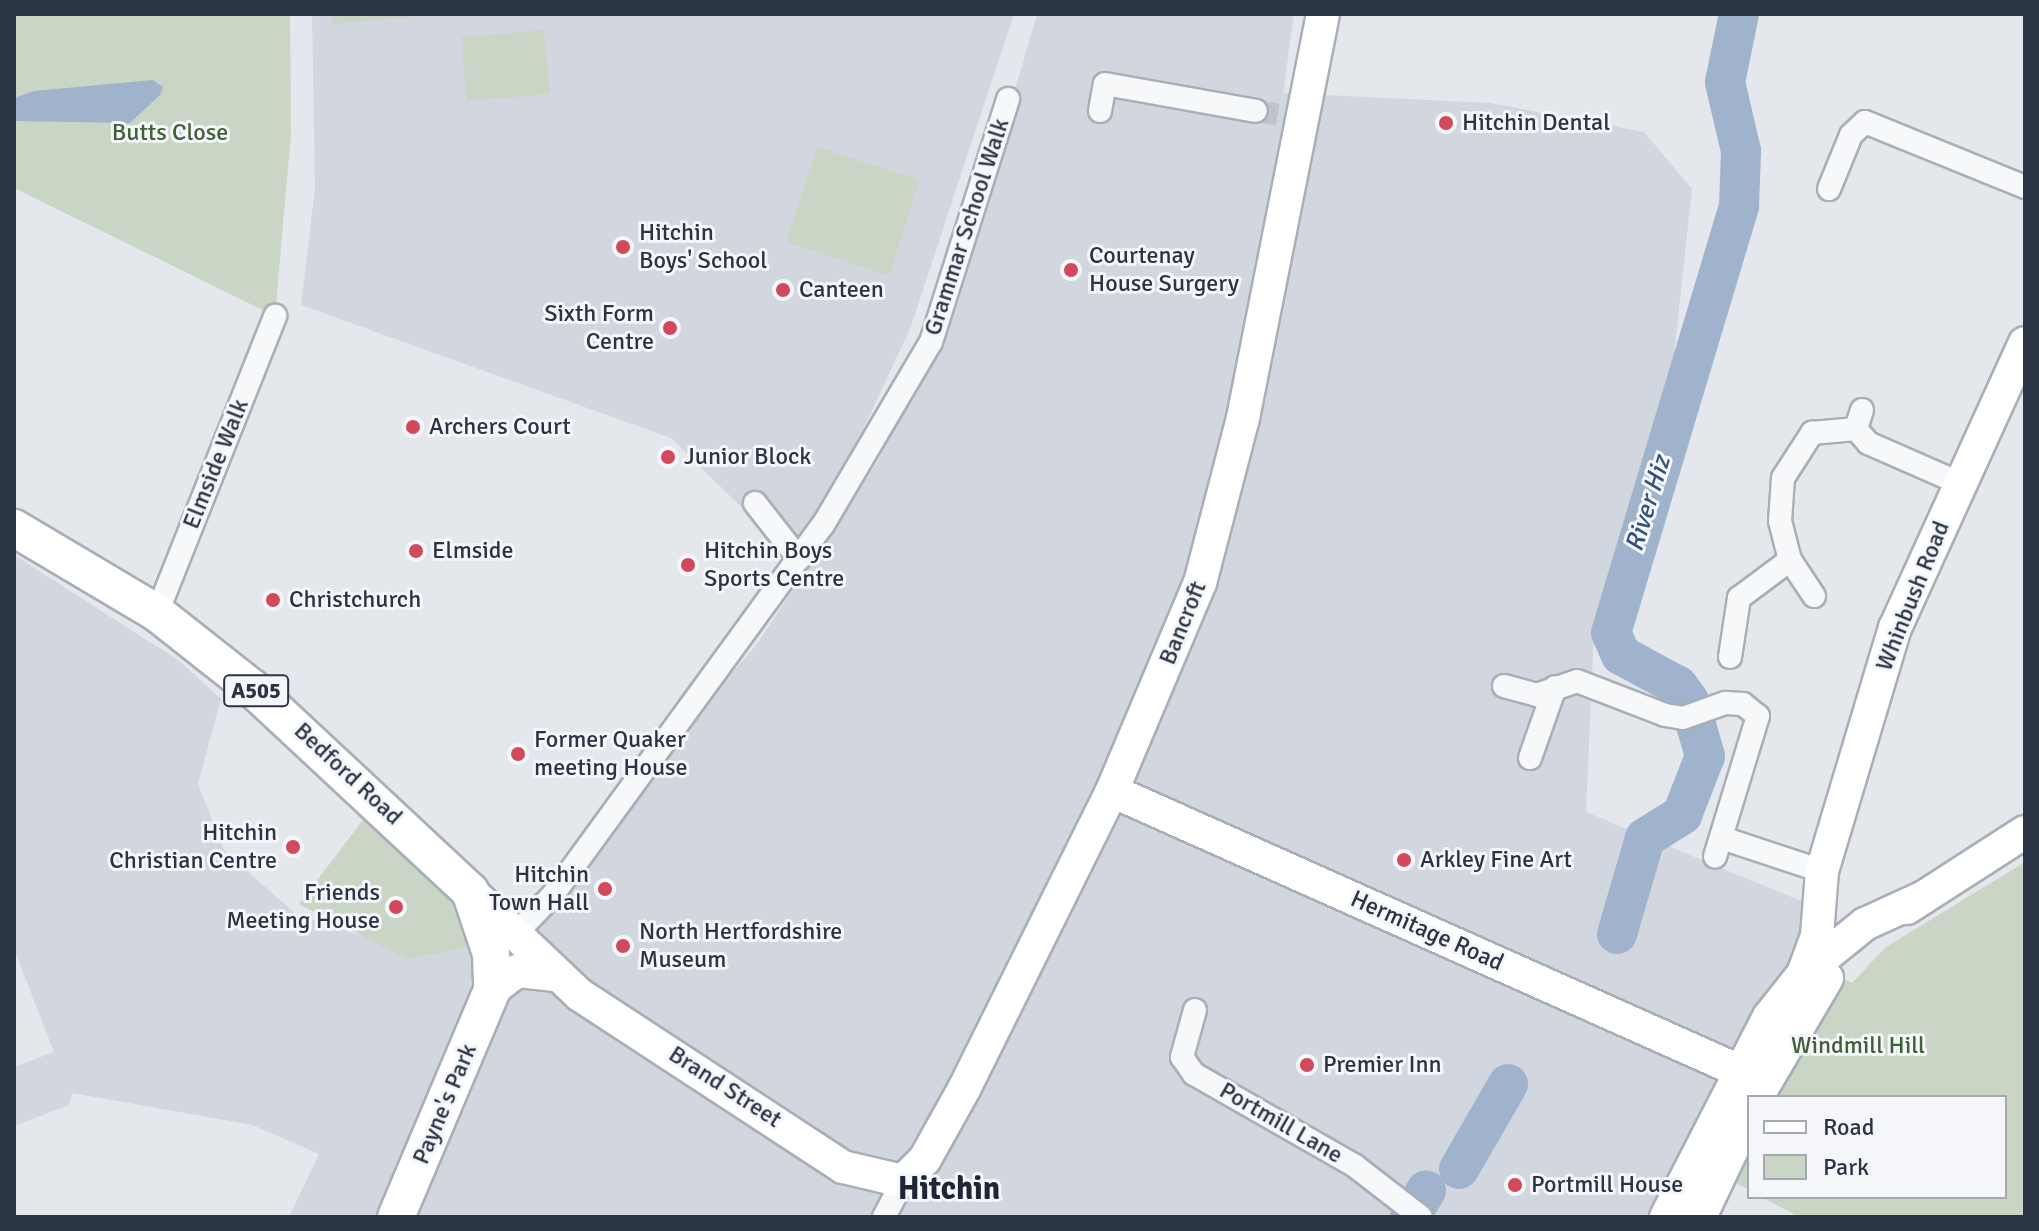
<!DOCTYPE html>
<html>
<head>
<meta charset="utf-8">
<style>
  body { margin:0 }
  #map { position:relative; width:2039px; height:1231px; overflow:hidden; background:#e4e7ec; font-family:Signika,sans-serif }
  div>[style] { position:absolute }
  .built>* { inset:0; background:#d2d6de }
  .green>* { inset:0; background:#c9d6c5; transform-origin:0 0 }
  .water>* { inset:0; background:#9fb4cc }
  .river>* { height:40px; margin:-20px; padding:0 20px; transform-origin:20px; border-radius:20px; background:#9fb4cc }
  .street-tunnel>* { height:22px; margin-top:-11px; transform-origin:0; background:repeating-linear-gradient(90deg,#bfc3cb 0 22px,transparent 0 33px) }
  .roads { filter:drop-shadow(2px 0 #a9aeb7) drop-shadow(-2px 0 #a9aeb7) drop-shadow(0 2px #a9aeb7) drop-shadow(0 -2px #a9aeb7) }
  .street>* { height:22px; margin:-11px; padding:0 11px; transform-origin:11px; border-radius:11px; background:#f7f8fa }
  .secondary>* { height:32px; margin:-16px; padding:0 16px; transform-origin:16px; border-radius:16px; background:#fff }
  .primary>* { height:36px; margin:-18px; padding:0 18px; transform-origin:18px; border-radius:18px; background:#fff }
  .dots>* { width:22px; height:22px; translate:-50% -50%; box-sizing:border-box; border:4px solid #f4f6f9; border-radius:50% }
  span { translate:-50% -50%; white-space:nowrap; text-align:center; line-height:1.15; -webkit-text-stroke:6px #f4f6f9; paint-order:stroke }
  .shield-label span { padding:2px 6px; background:#f4f6f9; border:2px solid; border-radius:6px; -webkit-text-stroke-width:0 }
  .shield-label { font-size:22px; color:#2b3445; font-weight:700 }
  .poi-label { font-size:24px; color:#2b3445 }
  .left { translate:0 -50%; text-align:left }
  .right { translate:-100% -50%; text-align:right }
  .park-label { font-size:24px; color:#3f6138 }
  .street-label { font-size:24px; color:#2b3445 }
  .water-label { font-size:26px; color:#34527a; font-style:italic }
  .district-label { font-size:32px; color:#1d2536; font-weight:700 }
  .frame { position:absolute; inset:0; border:16px solid #2b3445; pointer-events:none }
  .legend { position:absolute; left:1747px; top:1095px; width:260px; height:104px; box-sizing:border-box; background:#f4f6f9; border:2px solid #a4a8b1; margin:0; padding:10px 14px; list-style:none; font-size:24px; color:#2b3445 }
  .legend li { display:flex; align-items:center; gap:16px; height:40px }
  .legend b { width:40px; border:2px solid #a4a8b1 }
</style>
</head>
<body>
<div id="map">
  <div class="built">
    <i style="clip-path:polygon(312px 14px,1014px 14px,910px 329px,822px 517px,785px 550px,671px 438px,301px 305px,315px 188px)"></i>
    <i style="clip-path:polygon(1037px 14px,1294px 14px,1283px 93px,1490px 103px,1644px 132px,1692px 189px,1667px 419px,1594px 631px,1586px 812px,1806px 903px,1836px 975px,1749px 1097px,1716px 1217px,289px 1217px,319px 1154px,253px 1125px,72px 1093px,69px 1105px,14px 1126px,14px 1067px,54px 1052px,14px 949px,14px 555px,178px 660px,221px 699px,198px 784px,225px 852px,296px 914px,406px 951px,548px 914px,635px 786px,757px 644px,877px 463px,957px 291px)"></i>
  </div>
  <div class="green">
    <i style="clip-path:polygon(14px 14px,290px 14px,291px 134px,275px 316px,14px 188px)"></i>
    <i style="clip-path:polygon(332px 14px,438px 14px,333px 24px)"></i>
    <i style="left:544px;top:30px;width:64px;height:83px;rotate:85deg"></i>
    <i style="left:817px;top:147px;width:108px;height:100px;rotate:18deg"></i>
    <i style="clip-path:polygon(366px 816px,453px 886px,477px 945px,407px 959px,299px 904px)"></i>
    <i style="clip-path:polygon(2025px 862px,2025px 1217px,1799px 1217px,1762px 1197px,2005px 1197px,2005px 1097px,1772px 1097px,1836px 975px,1852px 983px,1886px 947px)"></i>
    <i style="clip-path:polygon(1749px 1148px,1749px 1190px,1734px 1182px)"></i>
  </div>
  <div class="water">
    <i style="clip-path:polygon(153px 80px,163px 87px,160px 95px,130px 123px,14px 121px,14px 98px,34px 91px)"></i>
  </div>
  <div class="river">
    <i style="left:1617px;top:934px;width:100px;rotate:-73.7deg"></i>
    <i style="left:1645px;top:838px;width:44px;rotate:-31.9deg"></i>
    <i style="left:1682px;top:815px;width:63px;rotate:-68.7deg"></i>
    <i style="left:1705px;top:756px;width:57px;rotate:-106.2deg"></i>
    <i style="left:1689px;top:701px;width:19px;rotate:-126deg"></i>
    <i style="left:1678px;top:686px;width:65px;rotate:-151.5deg"></i>
    <i style="left:1621px;top:655px;width:24px;rotate:-114deg"></i>
    <i style="left:1611px;top:633px;width:446px;rotate:-73.3deg"></i>
    <i style="left:1739px;top:206px;width:55px;rotate:-87.9deg"></i>
    <i style="left:1741px;top:151px;width:71px;rotate:-103.1deg"></i>
    <i style="left:1725px;top:82px;width:69px;rotate:-78.4deg"></i>
    <i style="left:1459px;top:1169px;width:98px;rotate:-60deg"></i>
    <i style="left:1410px;top:1217px;width:31px;rotate:-59deg"></i>
  </div>
  <div class="street-tunnel">
    <i style="left:1256px;top:111px;width:31px;rotate:9deg"></i>
  </div>
  <div class="roads">
    <div class="street">
      <i style="left:1100px;top:111px;width:27px;rotate:-80deg"></i>
      <i style="left:1105px;top:84px;width:153px;rotate:10.1deg"></i>
      <i style="left:1829px;top:189px;width:58px;rotate:-67.8deg"></i>
      <i style="left:1851px;top:135px;width:19px;rotate:-43deg"></i>
      <i style="left:1865px;top:122px;width:173px;rotate:22.1deg"></i>
      <i style="left:1862px;top:410px;width:20px;rotate:108deg"></i>
      <i style="left:1856px;top:429px;width:18px;rotate:49deg"></i>
      <i style="left:1868px;top:443px;width:99px;rotate:23.7deg"></i>
      <i style="left:755px;top:503px;width:71px;rotate:51.8deg"></i>
      <i style="left:1814px;top:596px;width:43px;rotate:-123.7deg"></i>
      <i style="left:1790px;top:560px;width:40px;rotate:-104.4deg"></i>
      <i style="left:1780px;top:521px;width:43px;rotate:-86deg"></i>
      <i style="left:1783px;top:478px;width:54px;rotate:-57.2deg"></i>
      <i style="left:1812px;top:433px;width:44px;rotate:-5.2deg"></i>
      <i style="left:157px;top:613px;width:320px;rotate:-68.3deg"></i>
      <i style="left:1730px;top:657px;width:60px;rotate:-81.3deg"></i>
      <i style="left:1739px;top:598px;width:64px;rotate:-36.7deg"></i>
      <i style="left:1504px;top:686px;width:34px;rotate:15deg"></i>
      <i style="left:1537px;top:695px;width:42px;rotate:-19.3deg"></i>
      <i style="left:1577px;top:681px;width:94px;rotate:21.1deg"></i>
      <i style="left:1665px;top:715px;width:18px;rotate:9deg"></i>
      <i style="left:1683px;top:718px;width:45px;rotate:-19.7deg"></i>
      <i style="left:1725px;top:703px;width:18px;rotate:3deg"></i>
      <i style="left:1743px;top:704px;width:19px;rotate:39deg"></i>
      <i style="left:1758px;top:716px;width:147px;rotate:107deg"></i>
      <i style="left:1530px;top:758px;width:75px;rotate:-70.6deg"></i>
      <i style="left:1722px;top:838px;width:105px;rotate:18.3deg"></i>
      <i style="left:523px;top:948px;width:17px;rotate:-111deg"></i>
      <i style="left:517px;top:932px;width:50px;rotate:-45.8deg"></i>
      <i style="left:552px;top:896px;width:459px;rotate:-53.9deg"></i>
      <i style="left:823px;top:525px;width:212px;rotate:-59.5deg"></i>
      <i style="left:931px;top:342px;width:255px;rotate:-72.4deg"></i>
      <i style="left:1195px;top:1010px;width:49px;rotate:105.5deg"></i>
      <i style="left:1182px;top:1057px;width:21px;rotate:55deg"></i>
      <i style="left:1194px;top:1074px;width:185px;rotate:29.7deg"></i>
      <i style="left:1355px;top:1166px;width:83px;rotate:37.7deg"></i>
      <i style="left:884px;top:1217px;width:41px;rotate:-62.2deg"></i>
    </div>
    <div class="secondary">
      <i style="left:1112px;top:791px;width:714px;rotate:24.05deg"></i>
      <i style="left:470px;top:891px;width:151px;rotate:43.4deg"></i>
      <i style="left:580px;top:995px;width:314px;rotate:33.2deg"></i>
      <i style="left:843px;top:1167px;width:62px;rotate:13.1deg"></i>
      <i style="left:903px;top:1181px;width:31px;rotate:-45deg"></i>
      <i style="left:925px;top:1159px;width:82px;rotate:-60.9deg"></i>
      <i style="left:965px;top:1087px;width:330px;rotate:-63.6deg"></i>
      <i style="left:1112px;top:791px;width:226px;rotate:-67.1deg"></i>
      <i style="left:1200px;top:583px;width:171px;rotate:-75.4deg"></i>
      <i style="left:1243px;top:418px;width:412px;rotate:-78.8deg"></i>
      <i style="left:1907px;top:908px;width:140px;rotate:-32.8deg"></i>
      <i style="left:1803px;top:974px;width:40px;rotate:-69.8deg"></i>
      <i style="left:1817px;top:936px;width:65px;rotate:-85.6deg"></i>
      <i style="left:1822px;top:871px;width:254px;rotate:-73.3deg"></i>
      <i style="left:1895px;top:628px;width:313px;rotate:-65.5deg"></i>
      <i style="left:492px;top:990px;width:31px;rotate:-37deg"></i>
      <i style="left:517px;top:971px;width:37px;rotate:6deg"></i>
      <i style="left:1757px;top:1097px;width:138px;rotate:-59.5deg"></i>
      <i style="left:1666px;top:1217px;width:225px;rotate:-62.8deg"></i>
      <i style="left:1769px;top:1017px;width:55px;rotate:-51.7deg"></i>
      <i style="left:1803px;top:974px;width:80px;rotate:-38.9deg"></i>
      <i style="left:1865px;top:924px;width:63px;rotate:-24.5deg"></i>
      <i style="left:1700px;top:1217px;width:114px;rotate:-64.6deg"></i>
    </div>
    <div class="primary">
      <i style="left:14px;top:528px;width:166px;rotate:30.7deg"></i>
      <i style="left:157px;top:613px;width:121px;rotate:38.3deg"></i>
      <i style="left:252px;top:688px;width:298px;rotate:43deg"></i>
      <i style="left:470px;top:891px;width:66px;rotate:71.6deg"></i>
      <i style="left:491px;top:954px;width:36px;rotate:88deg"></i>
      <i style="left:492px;top:990px;width:246px;rotate:112.9deg"></i>
    </div>
  </div>
  <div class="dots">
    <i style="left:1446px;top:123px;background:#d1495b"></i>
    <i style="left:623px;top:247px;background:#d1495b"></i>
    <i style="left:1071px;top:270px;background:#d1495b"></i>
    <i style="left:783px;top:290px;background:#d1495b"></i>
    <i style="left:670px;top:328px;background:#d1495b"></i>
    <i style="left:413px;top:427px;background:#d1495b"></i>
    <i style="left:668px;top:457px;background:#d1495b"></i>
    <i style="left:416px;top:551px;background:#d1495b"></i>
    <i style="left:688px;top:565px;background:#d1495b"></i>
    <i style="left:273px;top:600px;background:#d1495b"></i>
    <i style="left:518px;top:754px;background:#d1495b"></i>
    <i style="left:293px;top:847px;background:#d1495b"></i>
    <i style="left:1404px;top:860px;background:#d1495b"></i>
    <i style="left:605px;top:889px;background:#d1495b"></i>
    <i style="left:396px;top:907px;background:#d1495b"></i>
    <i style="left:623px;top:946px;background:#d1495b"></i>
    <i style="left:1307px;top:1065px;background:#d1495b"></i>
    <i style="left:1515px;top:1185px;background:#d1495b"></i>
  </div>
  <div class="shield-label">
    <span style="left:256px;top:691px">A505</span>
  </div>
  <div class="poi-label">
    <span class="left" style="left:1462px;top:123px">Hitchin Dental</span>
    <span class="left" style="left:639px;top:247px">Hitchin<br>Boys' School</span>
    <span class="left" style="left:1089px;top:270px">Courtenay<br>House Surgery</span>
    <span class="left" style="left:799px;top:290px">Canteen</span>
    <span class="right" style="left:654px;top:328px">Sixth Form<br>Centre</span>
    <span class="left" style="left:429px;top:427px">Archers Court</span>
    <span class="left" style="left:684px;top:457px">Junior Block</span>
    <span class="left" style="left:432px;top:551px">Elmside</span>
    <span class="left" style="left:704px;top:565px">Hitchin Boys<br>Sports Centre</span>
    <span class="left" style="left:289px;top:600px">Christchurch</span>
    <span class="left" style="left:534px;top:754px">Former Quaker<br>meeting House</span>
    <span class="right" style="left:277px;top:847px">Hitchin<br>Christian Centre</span>
    <span class="left" style="left:1420px;top:860px">Arkley Fine Art</span>
    <span class="right" style="left:589px;top:889px">Hitchin<br>Town Hall</span>
    <span class="right" style="left:380px;top:907px">Friends<br>Meeting House</span>
    <span class="left" style="left:639px;top:946px">North Hertfordshire<br>Museum</span>
    <span class="left" style="left:1323px;top:1065px">Premier Inn</span>
    <span class="left" style="left:1531px;top:1185px">Portmill House</span>
  </div>
  <div class="park-label">
    <span style="left:170px;top:133px">Butts Close</span>
    <span style="left:1858px;top:1046px">Windmill Hill</span>
  </div>
  <div class="street-label">
    <span style="left:967px;top:227px;rotate:-72deg">Grammar School Walk</span>
    <span style="left:216px;top:464px;rotate:-68deg">Elmside Walk</span>
    <span style="left:1913px;top:596px;rotate:-68deg">Whinbush Road</span>
    <span style="left:1183px;top:623px;rotate:-68deg">Bancroft</span>
    <span style="left:348px;top:774px;rotate:43deg">Bedford Road</span>
    <span style="left:1427px;top:931px;rotate:24deg">Hermitage Road</span>
    <span style="left:725px;top:1087px;rotate:33deg">Brand Street</span>
    <span style="left:445px;top:1104px;rotate:-67deg">Payne's Park</span>
    <span style="left:1281px;top:1123px;rotate:30deg">Portmill Lane</span>
  </div>
  <div class="water-label">
    <span style="left:1649px;top:504px;rotate:-73deg">River Hiz</span>
  </div>
  <div class="district-label">
    <span style="left:949px;top:1189px">Hitchin</span>
  </div>
  <div class="frame"></div>
  <ul class="legend">
  <li><b style="height:10px;background:#fff"></b>Road</li>
  <li><b style="height:22px;background:#c9d6c5"></b>Park</li>
  </ul>
</div>
</body>
</html>
